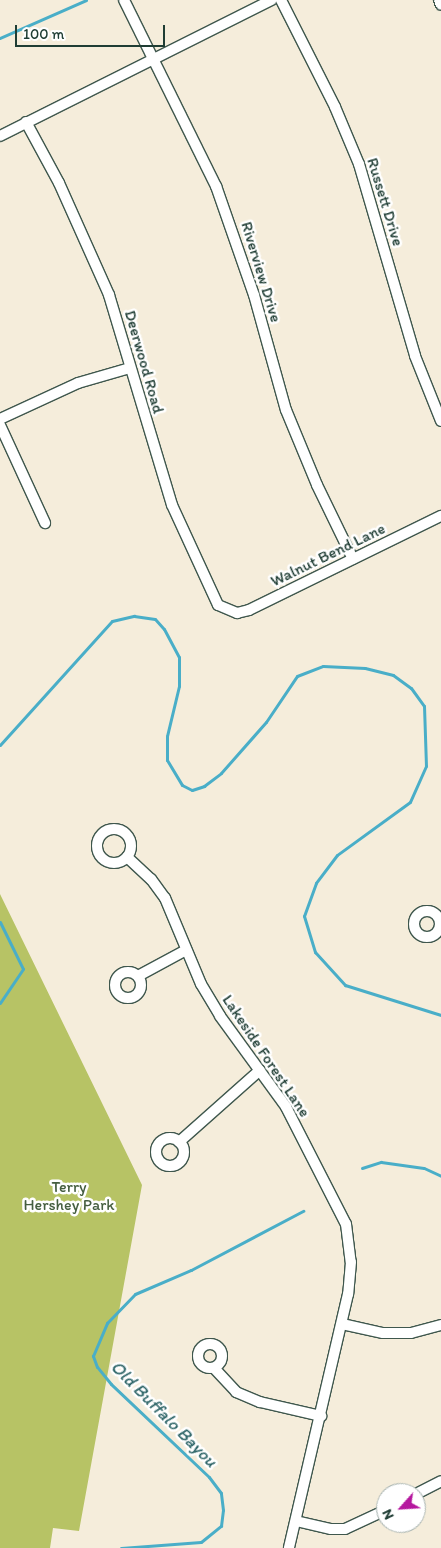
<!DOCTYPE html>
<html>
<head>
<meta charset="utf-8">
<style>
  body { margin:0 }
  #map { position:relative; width:441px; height:1548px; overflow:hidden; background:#f5eddb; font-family:Itim,sans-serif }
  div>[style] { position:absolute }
  .green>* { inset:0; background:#b7c365 }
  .stream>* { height:3px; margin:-1.5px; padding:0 1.5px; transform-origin:1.5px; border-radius:1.5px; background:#49aec8 }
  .roads { filter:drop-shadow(1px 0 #3f574d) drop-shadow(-1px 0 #3f574d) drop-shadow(0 1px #3f574d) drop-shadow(0 -1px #3f574d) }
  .street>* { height:10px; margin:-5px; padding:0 5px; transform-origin:5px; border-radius:5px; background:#fff }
  .street>.ring { margin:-5px; padding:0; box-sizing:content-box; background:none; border:10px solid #fff; border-radius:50% }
  span { translate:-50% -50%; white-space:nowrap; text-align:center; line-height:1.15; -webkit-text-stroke:5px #fff; paint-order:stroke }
  .street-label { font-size:16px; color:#1f3d34 }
  .park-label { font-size:16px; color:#455e40 }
  .water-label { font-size:18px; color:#2e6568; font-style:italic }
  .north { position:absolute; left:376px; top:1483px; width:50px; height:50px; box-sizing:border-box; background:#fff; border:1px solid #a5b1ae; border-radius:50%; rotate:244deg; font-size:14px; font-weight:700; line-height:20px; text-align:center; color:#1f3d34 }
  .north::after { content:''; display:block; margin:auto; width:18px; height:22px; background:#b5179e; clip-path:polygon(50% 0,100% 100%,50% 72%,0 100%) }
  .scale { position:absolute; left:15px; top:25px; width:150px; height:22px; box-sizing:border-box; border:2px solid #1f3d34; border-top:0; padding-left:6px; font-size:15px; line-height:18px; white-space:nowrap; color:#1f3d34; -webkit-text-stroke:4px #fff; paint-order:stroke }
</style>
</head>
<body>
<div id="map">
  <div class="green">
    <i style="clip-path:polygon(0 894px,142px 1185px,79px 1531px,53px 1528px,50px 1548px,0 1548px)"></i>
  </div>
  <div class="stream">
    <i style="left:0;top:38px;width:94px;rotate:-23.8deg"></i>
    <i style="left:0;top:745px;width:167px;rotate:-47.9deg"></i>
    <i style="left:112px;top:621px;width:23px;rotate:-13deg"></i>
    <i style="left:134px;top:616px;width:21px;rotate:8deg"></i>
    <i style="left:155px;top:619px;width:13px;rotate:48deg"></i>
    <i style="left:164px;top:629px;width:32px;rotate:62deg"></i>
    <i style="left:179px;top:657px;width:29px;rotate:90deg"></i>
    <i style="left:179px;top:686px;width:51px;rotate:103.5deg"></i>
    <i style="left:167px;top:736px;width:24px;rotate:90deg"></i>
    <i style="left:167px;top:760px;width:29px;rotate:59deg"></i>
    <i style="left:182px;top:785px;width:11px;rotate:27deg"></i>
    <i style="left:192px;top:790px;width:13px;rotate:-18deg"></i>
    <i style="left:204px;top:786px;width:21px;rotate:-37deg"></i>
    <i style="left:221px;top:773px;width:68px;rotate:-48.6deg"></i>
    <i style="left:266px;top:722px;width:55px;rotate:-56deg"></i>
    <i style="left:297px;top:676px;width:28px;rotate:-21deg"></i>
    <i style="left:323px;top:666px;width:42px;rotate:2.7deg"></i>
    <i style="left:365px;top:668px;width:29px;rotate:14deg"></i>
    <i style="left:393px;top:675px;width:22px;rotate:36deg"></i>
    <i style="left:411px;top:688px;width:22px;rotate:54deg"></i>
    <i style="left:424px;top:706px;width:60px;rotate:88.1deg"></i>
    <i style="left:426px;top:766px;width:39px;rotate:114deg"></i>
    <i style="left:410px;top:802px;width:90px;rotate:144deg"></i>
    <i style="left:337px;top:855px;width:35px;rotate:127deg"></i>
    <i style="left:316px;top:883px;width:35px;rotate:110deg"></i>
    <i style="left:304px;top:916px;width:38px;rotate:73deg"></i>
    <i style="left:315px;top:952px;width:45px;rotate:47.7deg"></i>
    <i style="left:345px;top:985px;width:101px;rotate:17.4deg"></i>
    <i style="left:0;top:922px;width:52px;rotate:63.9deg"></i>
    <i style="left:23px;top:969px;width:41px;rotate:124.1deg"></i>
    <i style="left:362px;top:1168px;width:20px;rotate:-18deg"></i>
    <i style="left:381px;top:1162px;width:43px;rotate:7.9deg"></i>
    <i style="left:424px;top:1168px;width:19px;rotate:25deg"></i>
    <i style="left:121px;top:1548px;width:80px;rotate:-4.3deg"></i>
    <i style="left:201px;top:1542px;width:26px;rotate:-39deg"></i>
    <i style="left:221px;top:1526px;width:16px;rotate:-83deg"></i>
    <i style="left:223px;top:1510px;width:17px;rotate:-97deg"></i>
    <i style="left:221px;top:1493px;width:20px;rotate:-127deg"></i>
    <i style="left:209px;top:1477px;width:135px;rotate:-136.5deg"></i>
    <i style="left:111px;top:1384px;width:22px;rotate:-129deg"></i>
    <i style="left:97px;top:1367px;width:12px;rotate:-110deg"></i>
    <i style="left:93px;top:1356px;width:36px;rotate:-67deg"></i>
    <i style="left:107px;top:1323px;width:40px;rotate:-46deg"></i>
    <i style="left:135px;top:1294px;width:61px;rotate:-23.2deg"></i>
    <i style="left:191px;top:1270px;width:127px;rotate:-27.8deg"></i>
  </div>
  <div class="roads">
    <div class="street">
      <i style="left:124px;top:0;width:208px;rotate:63.7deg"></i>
      <i style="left:216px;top:186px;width:115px;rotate:70.8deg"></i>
      <i style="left:254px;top:295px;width:119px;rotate:74.5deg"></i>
      <i style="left:286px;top:410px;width:81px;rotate:67.5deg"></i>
      <i style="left:317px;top:485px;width:82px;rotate:64.1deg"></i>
      <i style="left:281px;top:0;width:120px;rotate:63.2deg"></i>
      <i style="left:335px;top:107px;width:62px;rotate:67.2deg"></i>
      <i style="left:359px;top:164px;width:200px;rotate:73.7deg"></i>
      <i style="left:415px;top:356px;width:70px;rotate:68.2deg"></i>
      <i style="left:439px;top:0;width:5px;rotate:68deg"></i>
      <i style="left:26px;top:122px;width:69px;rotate:61.6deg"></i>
      <i style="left:59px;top:183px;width:123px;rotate:65.9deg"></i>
      <i style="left:109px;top:295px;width:219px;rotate:73.3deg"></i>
      <i style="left:172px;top:505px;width:110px;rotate:65.3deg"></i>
      <i style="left:218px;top:605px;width:21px;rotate:23deg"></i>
      <i style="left:237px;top:613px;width:12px;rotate:-14deg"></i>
      <i style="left:249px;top:610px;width:214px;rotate:-26.1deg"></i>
      <i style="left:0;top:136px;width:304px;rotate:-26.6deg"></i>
      <i style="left:0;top:419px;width:86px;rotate:-24.8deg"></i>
      <i style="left:78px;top:383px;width:54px;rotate:-16.1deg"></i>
      <i style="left:0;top:425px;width:108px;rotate:65.3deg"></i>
      <i class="ring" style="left:97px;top:829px;width:24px;height:24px"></i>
      <i style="left:127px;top:857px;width:33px;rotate:43deg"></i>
      <i style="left:151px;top:879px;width:24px;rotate:54deg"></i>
      <i style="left:165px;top:898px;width:93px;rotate:67.3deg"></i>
      <i style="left:201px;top:984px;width:37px;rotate:59deg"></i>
      <i style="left:220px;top:1016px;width:112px;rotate:54deg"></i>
      <i style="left:286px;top:1107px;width:131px;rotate:62.9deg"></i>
      <i style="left:346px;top:1224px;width:38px;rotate:83deg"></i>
      <i style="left:351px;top:1262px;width:32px;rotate:95deg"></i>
      <i style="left:348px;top:1294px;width:261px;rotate:103.1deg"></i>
      <i class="ring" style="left:414px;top:911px;width:16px;height:16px"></i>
      <i class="ring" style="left:115px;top:972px;width:16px;height:16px"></i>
      <i style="left:138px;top:976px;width:55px;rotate:-28.4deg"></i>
      <i class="ring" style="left:156px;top:1138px;width:18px;height:18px"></i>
      <i style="left:179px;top:1142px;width:108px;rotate:-41.6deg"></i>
      <i style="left:342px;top:1324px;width:42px;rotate:12.4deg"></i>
      <i style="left:383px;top:1333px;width:28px"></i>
      <i style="left:411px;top:1333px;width:31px;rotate:-15deg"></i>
      <i class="ring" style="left:198px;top:1344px;width:14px;height:14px"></i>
      <i style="left:214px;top:1368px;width:33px;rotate:47deg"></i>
      <i style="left:236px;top:1392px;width:26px;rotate:23deg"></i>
      <i style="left:260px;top:1402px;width:63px;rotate:12.9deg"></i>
      <i style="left:416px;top:1494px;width:28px;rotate:-27deg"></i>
      <i style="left:296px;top:1521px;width:36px;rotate:13deg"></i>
      <i style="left:331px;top:1529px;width:14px"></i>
      <i style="left:345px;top:1529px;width:45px;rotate:-24.9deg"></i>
    </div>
  </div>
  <div class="street-label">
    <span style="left:385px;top:202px;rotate:73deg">Russett Drive</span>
    <span style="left:261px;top:272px;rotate:73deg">Riverview Drive</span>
    <span style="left:144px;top:362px;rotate:74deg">Deerwood Road</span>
    <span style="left:328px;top:555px;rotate:-26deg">Walnut Bend Lane</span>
    <span style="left:266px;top:1056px;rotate:56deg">Lakeside Forest Lane</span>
  </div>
  <div class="park-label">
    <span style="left:69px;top:1196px">Terry<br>Hershey Park</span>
  </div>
  <div class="water-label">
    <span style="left:164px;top:1414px;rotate:45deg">Old Buffalo Bayou</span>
  </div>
  <div class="north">N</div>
  <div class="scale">100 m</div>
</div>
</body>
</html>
